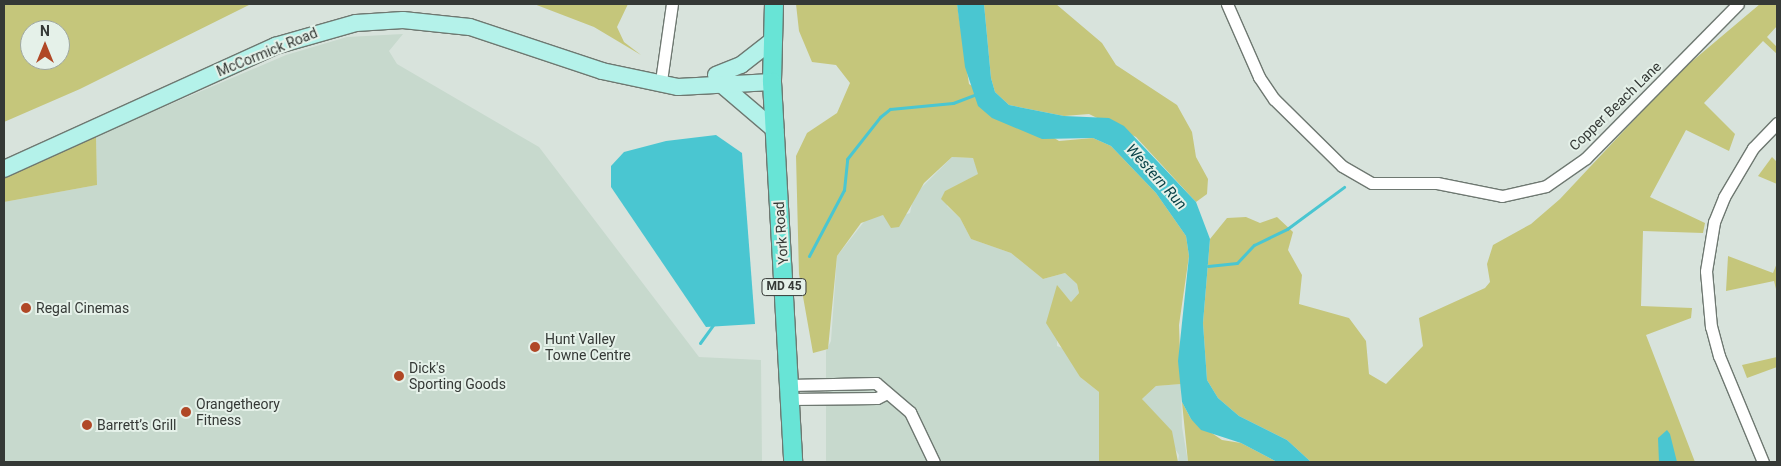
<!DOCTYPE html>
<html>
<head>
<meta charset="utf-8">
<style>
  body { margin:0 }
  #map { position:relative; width:1781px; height:466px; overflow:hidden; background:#d8e3dc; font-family:Roboto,sans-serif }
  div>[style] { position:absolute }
  .built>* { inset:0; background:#c7d9cd }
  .green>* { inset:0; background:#c5c67b }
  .water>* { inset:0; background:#4ac6d1 }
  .stream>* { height:3px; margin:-1.5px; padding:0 1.5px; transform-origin:1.5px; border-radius:1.5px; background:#4ac6d1 }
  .roads { filter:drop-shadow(1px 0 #6e7871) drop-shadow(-1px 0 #6e7871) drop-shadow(0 1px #6e7871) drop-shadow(0 -1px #6e7871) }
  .minor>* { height:11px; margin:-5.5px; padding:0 5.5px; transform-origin:5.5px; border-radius:5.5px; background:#fff }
  .secondary>* { height:16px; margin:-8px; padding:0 8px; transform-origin:8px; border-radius:8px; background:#b4f2ea }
  .primary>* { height:18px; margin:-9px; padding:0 9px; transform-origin:9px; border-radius:9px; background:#68e4d6 }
  .dots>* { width:14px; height:14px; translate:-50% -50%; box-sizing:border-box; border:2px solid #e5f1e9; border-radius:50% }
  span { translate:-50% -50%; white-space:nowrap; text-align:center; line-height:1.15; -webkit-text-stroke:4px #e5f1e9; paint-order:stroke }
  .shield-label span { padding:1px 4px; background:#e5f1e9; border:1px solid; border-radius:4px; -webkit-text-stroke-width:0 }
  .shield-label { font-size:12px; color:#353936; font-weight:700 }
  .street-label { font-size:14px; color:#353936 }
  .poi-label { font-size:14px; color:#353936 }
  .left { translate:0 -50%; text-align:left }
  .water-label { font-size:15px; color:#094247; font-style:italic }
  .frame { position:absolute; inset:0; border:5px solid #353936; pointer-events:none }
  .north { position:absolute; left:20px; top:20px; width:50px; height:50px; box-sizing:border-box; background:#e5f1e9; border:1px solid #9fa7a1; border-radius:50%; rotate:0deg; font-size:14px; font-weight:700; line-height:20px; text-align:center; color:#353936 }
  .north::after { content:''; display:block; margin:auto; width:18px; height:22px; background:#b04826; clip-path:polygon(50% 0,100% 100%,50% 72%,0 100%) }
</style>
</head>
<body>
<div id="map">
  <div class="built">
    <i style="clip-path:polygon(403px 34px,389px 51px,397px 64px,539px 147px,699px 357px,761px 360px,762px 462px,4px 462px,4px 202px,97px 185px,96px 136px,286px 55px,347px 37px)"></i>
    <i style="clip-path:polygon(952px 157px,973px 158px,979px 174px,945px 191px,947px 206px,960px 218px,971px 239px,1011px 253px,1043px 279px,1065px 273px,1077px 284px,1079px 293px,1071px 302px,1057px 286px,1057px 346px,1065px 349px,1080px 377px,1099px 392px,1099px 462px,826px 462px,826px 351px,831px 341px,837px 256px,867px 218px,883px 215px,889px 220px,910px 213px,914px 195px)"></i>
    <i style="clip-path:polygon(1181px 384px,1182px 427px,1188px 462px,1178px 462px,1179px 455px,1142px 399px,1156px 386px)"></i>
  </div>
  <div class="green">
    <i style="clip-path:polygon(evenodd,4px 4px,251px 4px,80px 89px,4px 122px,4px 4px,30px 30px,60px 30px,60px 60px,30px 60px,30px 30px)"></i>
    <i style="clip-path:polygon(534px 4px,628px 4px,617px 27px,624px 42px,641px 55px,594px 27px)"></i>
    <i style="clip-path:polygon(796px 4px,957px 4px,969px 84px,1059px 141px,1093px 138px,1111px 146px,1156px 193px,1186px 236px,1189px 256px,1179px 325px,1181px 384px,1156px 386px,1142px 399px,1172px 431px,1178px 462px,1099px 462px,1099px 392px,1080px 377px,1046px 323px,1057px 285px,1071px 302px,1079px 293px,1077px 284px,1065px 273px,1043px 279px,1011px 253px,971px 239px,960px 218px,941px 199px,945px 191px,978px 174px,973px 158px,952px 157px,924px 183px,899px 227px,891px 228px,883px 215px,861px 223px,837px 256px,828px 349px,813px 353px,799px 274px,796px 156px,807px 133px,837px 113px,850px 83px,836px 65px,812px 62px,799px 31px)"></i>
    <i style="clip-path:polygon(984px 4px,1056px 4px,1102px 43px,1116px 65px,1177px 105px,1192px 132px,1196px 157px,1208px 179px,1207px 194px,1196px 202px,1136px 137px,1089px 114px,1064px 116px,1009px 105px,995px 92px,991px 78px)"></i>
    <i style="clip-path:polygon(1760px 4px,1777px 4px,1777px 26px,1767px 37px,1777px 47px,1777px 54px,1763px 41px,1704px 103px,1735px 134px,1729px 151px,1686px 130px,1650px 197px,1705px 223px,1703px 233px,1643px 231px,1641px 306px,1692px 308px,1691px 318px,1646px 335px,1695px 462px,1311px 462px,1287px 440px,1239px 416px,1218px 398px,1207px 380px,1203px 323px,1210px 239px,1227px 218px,1246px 217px,1260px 223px,1277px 217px,1293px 232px,1288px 250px,1302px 275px,1299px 304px,1349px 318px,1366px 341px,1369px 374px,1386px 384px,1423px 346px,1419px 318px,1485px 288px,1490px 282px,1487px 264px,1493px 245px,1531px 224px,1560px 199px,1677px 74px)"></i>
    <i style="clip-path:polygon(96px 136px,97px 185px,4px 202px,4px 176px)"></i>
    <i style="clip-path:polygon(1772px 157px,1777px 162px,1777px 184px,1758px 176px)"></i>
    <i style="clip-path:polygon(1728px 256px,1773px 273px,1777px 263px,1777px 293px,1774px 281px,1726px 291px)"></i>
    <i style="clip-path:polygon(1777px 357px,1777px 367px,1747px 378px,1742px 365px)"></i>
    <i style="clip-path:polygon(1182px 402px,1191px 419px,1222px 440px,1241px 443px,1277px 462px,1188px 462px)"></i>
  </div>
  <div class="water">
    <i style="clip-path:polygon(957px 4px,984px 4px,991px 78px,995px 92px,1009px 105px,1064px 116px,1109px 118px,1124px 126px,1196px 202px,1210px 239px,1203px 323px,1207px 380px,1218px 398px,1239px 416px,1287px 440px,1311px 462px,1277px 462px,1241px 443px,1201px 430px,1191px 419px,1182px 402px,1178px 361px,1189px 256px,1186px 236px,1156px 193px,1111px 146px,1093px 138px,1042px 139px,992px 118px,978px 106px,965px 67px)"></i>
    <i style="clip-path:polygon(716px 135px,742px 153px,755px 324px,706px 327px,611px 187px,611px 166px,624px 152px,666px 141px)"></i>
    <i style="clip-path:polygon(1667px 430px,1670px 434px,1677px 462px,1659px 462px,1658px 438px)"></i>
  </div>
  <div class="stream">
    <i style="left:809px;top:256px;width:75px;rotate:-62.1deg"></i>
    <i style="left:844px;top:190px;width:31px;rotate:-84deg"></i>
    <i style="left:847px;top:159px;width:53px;rotate:-51.8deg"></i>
    <i style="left:880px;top:117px;width:13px;rotate:-39deg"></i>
    <i style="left:890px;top:109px;width:63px;rotate:-5.4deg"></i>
    <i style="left:953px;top:103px;width:25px;rotate:-21deg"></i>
    <i style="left:1208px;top:266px;width:29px;rotate:-6deg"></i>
    <i style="left:1237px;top:263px;width:25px;rotate:-47deg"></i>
    <i style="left:1254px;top:245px;width:37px;rotate:-26deg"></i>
    <i style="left:1287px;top:229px;width:71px;rotate:-36.4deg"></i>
    <i style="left:700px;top:343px;width:22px;rotate:-54deg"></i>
  </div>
  <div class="roads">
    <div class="minor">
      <i style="left:1227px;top:4px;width:80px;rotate:66.3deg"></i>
      <i style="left:1259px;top:77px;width:27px;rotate:56deg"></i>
      <i style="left:1274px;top:99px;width:95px;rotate:44.6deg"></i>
      <i style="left:1342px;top:166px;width:34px;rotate:30deg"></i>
      <i style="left:1372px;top:183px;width:65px"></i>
      <i style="left:1437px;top:183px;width:66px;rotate:11.3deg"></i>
      <i style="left:1502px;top:196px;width:45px;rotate:-12.8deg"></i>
      <i style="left:1546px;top:186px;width:49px;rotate:-35deg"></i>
      <i style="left:1586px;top:158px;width:216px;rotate:-45.4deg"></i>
      <i style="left:661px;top:81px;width:78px;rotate:-81.9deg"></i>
      <i style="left:790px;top:385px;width:86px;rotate:-1.3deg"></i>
      <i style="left:876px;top:383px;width:45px;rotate:40.5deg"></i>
      <i style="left:910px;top:412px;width:55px;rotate:64.4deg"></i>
      <i style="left:790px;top:399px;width:87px;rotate:-0.7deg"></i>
      <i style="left:877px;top:398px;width:11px;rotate:-27deg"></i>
      <i style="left:1763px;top:462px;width:115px;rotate:-112.5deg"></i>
      <i style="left:1719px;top:356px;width:30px;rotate:-105deg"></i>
      <i style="left:1711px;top:327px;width:56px;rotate:-95.1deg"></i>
      <i style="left:1706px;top:271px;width:50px;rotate:-80.7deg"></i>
      <i style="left:1714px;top:222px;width:27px;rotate:-68deg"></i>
      <i style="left:1724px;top:197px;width:57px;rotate:-59.4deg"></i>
      <i style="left:1753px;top:148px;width:35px;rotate:-46deg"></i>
    </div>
    <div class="secondary">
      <i style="left:716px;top:75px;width:27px;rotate:-22deg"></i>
      <i style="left:741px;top:65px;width:39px;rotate:-38deg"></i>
      <i style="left:722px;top:85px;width:70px;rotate:40.3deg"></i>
      <i style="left:4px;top:169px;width:298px;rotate:-24.4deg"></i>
      <i style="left:275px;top:46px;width:84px;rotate:-15.9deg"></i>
      <i style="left:356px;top:23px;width:47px;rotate:-3.7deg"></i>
      <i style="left:403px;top:20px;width:67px;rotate:6deg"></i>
      <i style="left:470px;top:27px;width:139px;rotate:18.4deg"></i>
      <i style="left:602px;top:71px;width:78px;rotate:11.9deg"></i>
      <i style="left:678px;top:87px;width:94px;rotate:-3deg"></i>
    </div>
    <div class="primary">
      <i style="left:774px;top:4px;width:78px;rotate:91.5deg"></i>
      <i style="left:772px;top:82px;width:381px;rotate:86.8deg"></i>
    </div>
  </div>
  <div class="dots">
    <i style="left:26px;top:308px;background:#b04826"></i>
    <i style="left:535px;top:347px;background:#b04826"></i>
    <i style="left:399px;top:376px;background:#b04826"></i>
    <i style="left:186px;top:412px;background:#b04826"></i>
    <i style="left:87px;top:425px;background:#b04826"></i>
  </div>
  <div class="shield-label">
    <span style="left:784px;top:287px">MD 45</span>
  </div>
  <div class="street-label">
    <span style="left:267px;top:52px;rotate:-22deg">McCormick Road</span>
    <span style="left:1615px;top:106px;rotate:-44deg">Copper Beach Lane</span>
    <span style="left:781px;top:233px;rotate:-94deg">York Road</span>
  </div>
  <div class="poi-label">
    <span class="left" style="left:36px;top:308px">Regal Cinemas</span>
    <span class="left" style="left:545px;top:347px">Hunt Valley<br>Towne Centre</span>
    <span class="left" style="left:409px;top:376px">Dick's<br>Sporting Goods</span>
    <span class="left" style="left:196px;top:412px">Orangetheory<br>Fitness</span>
    <span class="left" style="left:97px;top:425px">Barrett’s Grill</span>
  </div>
  <div class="water-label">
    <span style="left:1156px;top:177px;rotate:48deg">Western Run</span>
  </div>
  <div class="frame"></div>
  <div class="north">N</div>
</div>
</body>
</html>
